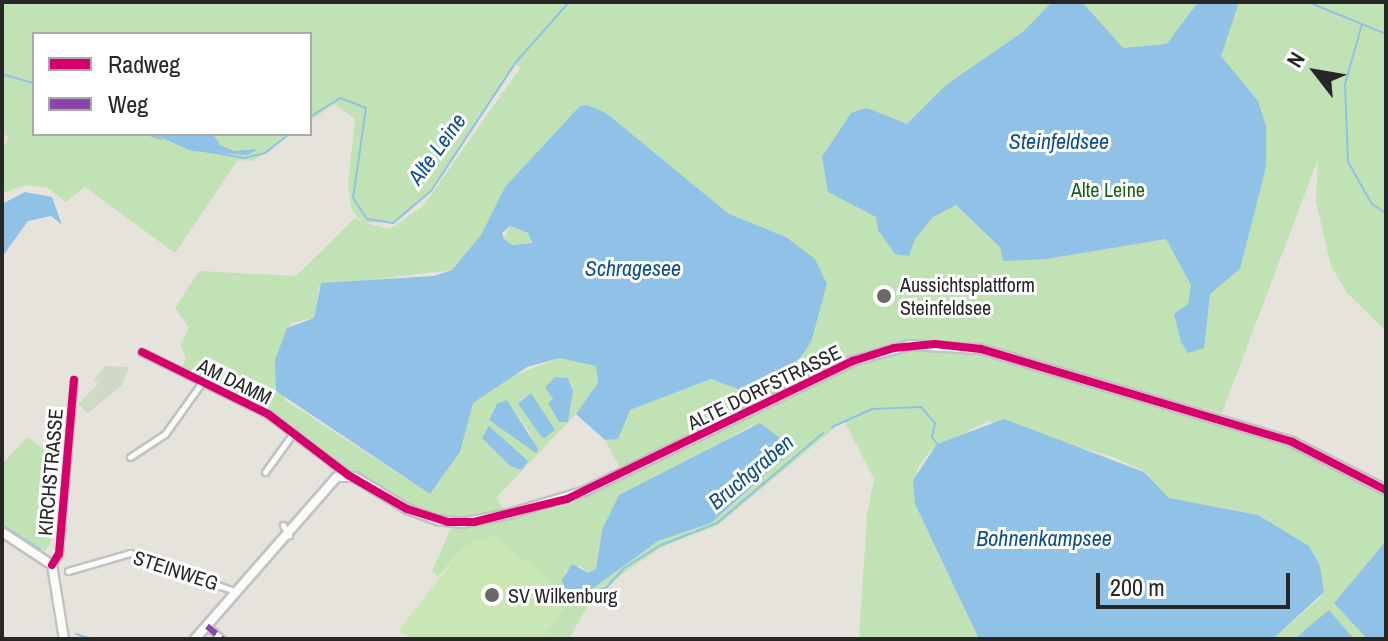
<!DOCTYPE html>
<html>
<head>
<meta charset="utf-8">
<style>
  body { margin:0 }
  #map { position:relative; width:1388px; height:641px; overflow:hidden; background:#e6e3dc; font-family:"Archivo Narrow",sans-serif }
  div>[style] { position:absolute }
  .green>* { inset:0; background:#c0e2b4 }
  .cemetery>* { inset:0; background:#cedac4 }
  .pitch>* { inset:0; background:#cae6b2 }
  .water>* { inset:0; background:#90c1e7 }
  .stream>* { height:2px; margin:-1px; padding:0 1px; transform-origin:1px; border-radius:1px; background:#90c1e7 }
  .roads { filter:drop-shadow(2px 0 #c3c2c2) drop-shadow(-2px 0 #c3c2c2) drop-shadow(0 2px #c3c2c2) drop-shadow(0 -2px #c3c2c2) }
  .street>* { height:5px; margin:-2.5px; padding:0 2.5px; transform-origin:2.5px; border-radius:2.5px; background:#fbfbfa }
  .secondary>* { height:8px; margin:-4px; padding:0 4px; transform-origin:4px; border-radius:4px; background:#fbfbfa }
  .quiet>* { height:6px; margin-top:-3px; transform-origin:0; background:repeating-linear-gradient(90deg,#8e44ad 0 12px,transparent 0 18px) }
  .cycleway>* { height:8px; margin:-4px; padding:0 4px; transform-origin:4px; border-radius:4px; background:#d6006c }
  .dots>* { width:22px; height:22px; translate:-50% -50%; box-sizing:border-box; border:4px solid #fff; border-radius:50% }
  span { translate:-50% -50%; white-space:nowrap; text-align:center; line-height:1.15; -webkit-text-stroke:6px #fff; paint-order:stroke }
  .park-label { font-size:20px; color:#1b611a }
  .poi-label { font-size:20px; color:#272727 }
  .left { translate:0 -50%; text-align:left }
  .street-label { font-size:20px; color:#272727 }
  .water-label { font-size:22px; color:#0e4d94; font-style:italic }
  .frame { position:absolute; inset:0; border:4px solid #272727; pointer-events:none }
  .legend { position:absolute; left:32px; top:32px; width:280px; height:104px; box-sizing:border-box; background:#fff; border:2px solid #a9a9a9; margin:0; padding:10px 14px; list-style:none; font-size:24px; color:#272727 }
  .legend li { display:flex; align-items:center; gap:16px; height:40px }
  .legend b { width:40px; border:2px solid #a9a9a9 }
  .north { position:absolute; left:1276px; top:32px; width:80px; height:80px; -webkit-text-stroke:6px #fff; paint-order:stroke; rotate:301deg; font-size:22px; font-weight:700; line-height:32px; text-align:center; color:#272727 }
  .north::after { content:''; display:block; margin:auto; width:28px; height:36px; background:#272727; clip-path:polygon(50% 0,100% 100%,50% 72%,0 100%) }
  .scale { position:absolute; left:1096px; top:573px; width:194px; height:36px; box-sizing:border-box; border:4px solid #272727; border-top:0; padding-left:10px; font-size:24px; line-height:28px; white-space:nowrap; color:#272727; -webkit-text-stroke:6px #fff; paint-order:stroke }
</style>
</head>
<body>
<div id="map">
  <div class="green">
    <i style="clip-path:polygon(evenodd,2px 2px,1386px 2px,1386px 331px,1347px 293px,1331px 266px,1316px 202px,1318px 159px,1222px 413px,983px 346px,908px 341px,851px 358px,621px 470px,605px 440px,618px 438px,630px 410px,711px 379px,751px 394px,786px 371px,787px 237px,729px 214px,606px 113px,496px 205px,481px 235px,452px 270px,319px 286px,314px 318px,291px 323px,275px 360px,285px 400px,430px 494px,460px 452px,472px 403px,495px 383px,559px 358px,597px 366px,598px 383px,576px 414px,496px 498px,506px 512px,449px 519px,416px 509px,344px 467px,260px 406px,181px 369px,186px 358px,180px 345px,189px 328px,175px 308px,199px 271px,296px 276px,355px 218px,362px 221px,352px 211px,348px 185px,355px 119px,334px 104px,310px 121px,310px 34px,34px 34px,34px 134px,291px 134px,253px 161px,238px 160px,175px 253px,85px 187px,66px 202px,48px 188px,27px 185px,2px 193px,2px 150px,9px 137px,2px 133px,2px 2px,515px 64px,521px 67px,423px 206px,390px 229px,365px 223px,399px 220px,431px 191px,515px 64px,2px 2px,555px 377px,568px 378px,573px 391px,559px 422px,548px 403px,553px 399px,546px 386px,555px 377px,2px 2px,507px 400px,530px 433px,536px 452px,490px 420px,507px 400px,2px 2px,489px 427px,490px 427px,510px 466px,483px 438px,489px 427px)"></i>
    <i style="clip-path:polygon(510px 226px,528px 233px,531px 243px,512px 245px,504px 239px)"></i>
    <i style="clip-path:polygon(evenodd,912px 349px,989px 354px,1291px 444px,1386px 494px,1386px 541px,1334px 603px,1367px 639px,1354px 639px,1329px 611px,1296px 639px,1273px 639px,1321px 597px,1322px 578px,1309px 546px,1258px 515px,1169px 498px,1144px 471px,1113px 457px,988px 421px,930px 451px,917px 469px,915px 504px,979px 639px,859px 639px,867px 515px,874px 479px,844px 420px,718px 525px,662px 547px,625px 572px,591px 600px,569px 639px,542px 639px,566px 605px,463px 548px,438px 577px,432px 571px,452px 526px,568px 502px,853px 365px,912px 349px,753px 424px,711px 523px,658px 541px,581px 597px,564px 587px,565px 571px,580px 566px,588px 573px,596px 569px,600px 538px,706px 453px,753px 424px)"></i>
    <i style="clip-path:polygon(52px 428px,61px 431px,50px 544px,45px 551px,2px 524px,2px 464px,27px 437px,44px 449px)"></i>
  </div>
  <div class="cemetery">
    <i style="clip-path:polygon(105px 366px,129px 367px,122px 385px,88px 413px,78px 404px,98px 384px,94px 379px)"></i>
  </div>
  <div class="pitch">
    <i style="clip-path:polygon(491px 535px,538px 570px,566px 605px,542px 639px,411px 639px,399px 630px,463px 548px)"></i>
  </div>
  <div class="water">
    <i style="clip-path:polygon(1052px 2px,1082px 2px,1123px 48px,1167px 44px,1198px 2px,1239px 2px,1221px 56px,1258px 101px,1266px 126px,1266px 167px,1240px 269px,1210px 294px,1204px 348px,1188px 353px,1181px 342px,1174px 314px,1188px 304px,1191px 285px,1166px 239px,1046px 259px,1003px 261px,1000px 247px,956px 205px,933px 217px,915px 239px,909px 256px,895px 254px,878px 230px,876px 217px,828px 192px,822px 157px,851px 113px,867px 108px,907px 124px,946px 85px,1024px 31px)"></i>
    <i style="clip-path:polygon(evenodd,587px 105px,606px 113px,729px 214px,786px 237px,815px 259px,827px 284px,811px 342px,800px 358px,751px 394px,711px 379px,630px 410px,618px 439px,605px 440px,576px 414px,598px 383px,596px 366px,559px 358px,527px 367px,473px 403px,460px 452px,430px 494px,276px 391px,275px 360px,287px 328px,314px 318px,321px 283px,434px 276px,452px 270px,481px 235px,505px 187px,580px 106px,587px 105px,510px 226px,528px 233px,532px 243px,512px 245px,504px 239px,502px 233px,510px 226px)"></i>
    <i style="clip-path:polygon(153px 134px,213px 134px,220px 145px,234px 151px,258px 149px,248px 155px,192px 151px)"></i>
    <i style="clip-path:polygon(25px 192px,52px 197px,62px 225px,51px 216px,28px 221px,2px 257px,2px 204px)"></i>
    <i style="clip-path:polygon(555px 377px,568px 378px,573px 391px,568px 422px,559px 422px,548px 403px,553px 399px,545px 387px)"></i>
    <i style="clip-path:polygon(531px 393px,555px 430px,543px 439px,518px 404px)"></i>
    <i style="clip-path:polygon(507px 400px,538px 449px,536px 453px,489px 420px,497px 404px)"></i>
    <i style="clip-path:polygon(1004px 419px,1144px 472px,1169px 498px,1258px 515px,1309px 546px,1320px 566px,1324px 592px,1273px 639px,979px 639px,915px 504px,913px 480px,937px 444px)"></i>
    <i style="clip-path:polygon(760px 423px,780px 438px,788px 454px,711px 523px,658px 541px,581px 597px,564px 587px,562px 580px,572px 564px,588px 573px,596px 569px,602px 530px,619px 495px)"></i>
    <i style="clip-path:polygon(489px 426px,528px 461px,522px 470px,510px 466px,482px 438px)"></i>
    <i style="clip-path:polygon(1386px 541px,1386px 639px,1367px 639px,1334px 603px)"></i>
    <i style="clip-path:polygon(1329px 610px,1354px 639px,1296px 639px,1306px 629px)"></i>
  </div>
  <div class="stream">
    <i style="left:1308px;top:2px;width:84px;rotate:22.3deg"></i>
    <i style="left:1362px;top:24px;width:62px;rotate:105.8deg"></i>
    <i style="left:1345px;top:84px;width:78px;rotate:87.8deg"></i>
    <i style="left:1348px;top:162px;width:48px;rotate:60.3deg"></i>
    <i style="left:1372px;top:204px;width:17px;rotate:33deg"></i>
    <i style="left:2px;top:74px;width:33px;rotate:16deg"></i>
    <i style="left:310px;top:117px;width:36px;rotate:-32deg"></i>
    <i style="left:340px;top:98px;width:28px;rotate:21deg"></i>
    <i style="left:366px;top:108px;width:91px;rotate:98.2deg"></i>
    <i style="left:353px;top:198px;width:25px;rotate:56deg"></i>
    <i style="left:367px;top:219px;width:26px;rotate:9deg"></i>
    <i style="left:393px;top:223px;width:50px;rotate:-40.1deg"></i>
    <i style="left:431px;top:191px;width:154px;rotate:-56.6deg"></i>
    <i style="left:516px;top:62px;width:80px;rotate:-48.5deg"></i>
    <i style="left:147px;top:134px;width:15px;rotate:20deg"></i>
    <i style="left:198px;top:150px;width:47px;rotate:9.9deg"></i>
    <i style="left:244px;top:158px;width:22px;rotate:-13deg"></i>
    <i style="left:265px;top:153px;width:31px;rotate:-38deg"></i>
    <i style="left:832px;top:427px;width:44px;rotate:-24.2deg"></i>
    <i style="left:872px;top:409px;width:49px;rotate:-2.3deg"></i>
    <i style="left:921px;top:407px;width:21px;rotate:49deg"></i>
    <i style="left:935px;top:423px;width:14px;rotate:102deg"></i>
    <i style="left:932px;top:437px;width:9px;rotate:54deg"></i>
    <i style="left:2px;top:525px;width:45px;rotate:32.3deg"></i>
    <i style="left:574px;top:601px;width:36px;rotate:-23deg"></i>
    <i style="left:607px;top:587px;width:25px;rotate:-48deg"></i>
    <i style="left:624px;top:568px;width:44px;rotate:-31.9deg"></i>
    <i style="left:661px;top:545px;width:60px;rotate:-21.4deg"></i>
    <i style="left:717px;top:523px;width:139px;rotate:-40.3deg"></i>
    <i style="left:76px;top:634px;width:16px;rotate:18deg"></i>
    <i style="left:42px;top:639px;width:7px;rotate:-8deg"></i>
  </div>
  <div class="roads">
    <div class="street">
      <i style="left:142px;top:352px;width:140px;rotate:26.2deg"></i>
      <i style="left:268px;top:414px;width:101px;rotate:37.3deg"></i>
      <i style="left:130px;top:457px;width:42px;rotate:-33.3deg"></i>
      <i style="left:165px;top:434px;width:65px;rotate:-54.4deg"></i>
      <i style="left:265px;top:472px;width:49px;rotate:-54.1deg"></i>
      <i style="left:283px;top:525px;width:12px;rotate:59deg"></i>
      <i style="left:52px;top:565px;width:13px;rotate:-58deg"></i>
      <i style="left:59px;top:554px;width:175px;rotate:-85.1deg"></i>
      <i style="left:68px;top:571px;width:65px;rotate:-16.2deg"></i>
      <i style="left:130px;top:553px;width:114px;rotate:20deg"></i>
      <i style="left:207px;top:626px;width:20px;rotate:41deg"></i>
    </div>
    <div class="secondary">
      <i style="left:2px;top:532px;width:60px;rotate:33.4deg"></i>
      <i style="left:52px;top:565px;width:75px;rotate:80.8deg"></i>
      <i style="left:195px;top:639px;width:215px;rotate:-48.8deg"></i>
      <i style="left:337px;top:477px;width:18px"></i>
      <i style="left:355px;top:477px;width:61px;rotate:31.6deg"></i>
      <i style="left:407px;top:509px;width:33px;rotate:20deg"></i>
      <i style="left:438px;top:520px;width:24px;rotate:7deg"></i>
      <i style="left:462px;top:523px;width:48px;rotate:-10.8deg"></i>
      <i style="left:509px;top:514px;width:79px;rotate:-16.8deg"></i>
      <i style="left:585px;top:491px;width:298px;rotate:-25.9deg"></i>
      <i style="left:853px;top:361px;width:59px;rotate:-15.7deg"></i>
      <i style="left:910px;top:345px;width:71px;rotate:3.2deg"></i>
      <i style="left:981px;top:349px;width:325px;rotate:16.6deg"></i>
      <i style="left:1292px;top:442px;width:106px;rotate:27.1deg"></i>
    </div>
  </div>
  <div class="quiet">
    <i style="left:207px;top:626px;width:20px;rotate:41deg"></i>
  </div>
  <div class="cycleway">
    <i style="left:142px;top:352px;width:140px;rotate:26.2deg"></i>
    <i style="left:268px;top:414px;width:101px;rotate:37.3deg"></i>
    <i style="left:348px;top:475px;width:68px;rotate:30deg"></i>
    <i style="left:407px;top:509px;width:43px;rotate:17.6deg"></i>
    <i style="left:448px;top:522px;width:26px"></i>
    <i style="left:474px;top:522px;width:96px;rotate:-13.9deg"></i>
    <i style="left:567px;top:499px;width:318px;rotate:-25.8deg"></i>
    <i style="left:853px;top:361px;width:43px;rotate:-17.6deg"></i>
    <i style="left:894px;top:348px;width:41px;rotate:-5.6deg"></i>
    <i style="left:935px;top:344px;width:46px;rotate:6.2deg"></i>
    <i style="left:981px;top:349px;width:325px;rotate:16.6deg"></i>
    <i style="left:1292px;top:442px;width:106px;rotate:27.1deg"></i>
    <i style="left:52px;top:565px;width:13px;rotate:-58deg"></i>
    <i style="left:59px;top:554px;width:175px;rotate:-85.1deg"></i>
  </div>
  <div class="dots">
    <i style="left:884px;top:296px;background:#6a6966"></i>
    <i style="left:492px;top:595px;background:#6a6966"></i>
  </div>
  <div class="park-label">
    <span style="left:1108px;top:189px">Alte Leine</span>
  </div>
  <div class="poi-label">
    <span class="left" style="left:900px;top:296px">Aussichtsplattform<br>Steinfeldsee</span>
    <span class="left" style="left:508px;top:595px">SV Wilkenburg</span>
  </div>
  <div class="street-label">
    <span style="left:235px;top:381px;rotate:26deg">AM DAMM</span>
    <span style="left:764px;top:387px;rotate:-26deg">ALTE DORFSTRASSE</span>
    <span style="left:50px;top:472px;rotate:-85deg">KIRCHSTRASSE</span>
    <span style="left:176px;top:570px;rotate:18deg">STEINWEG</span>
  </div>
  <div class="water-label">
    <span style="left:1059px;top:142px">Steinfeldsee</span>
    <span style="left:437px;top:149px;rotate:-54deg">Alte Leine</span>
    <span style="left:633px;top:269px">Schragesee</span>
    <span style="left:751px;top:472px;rotate:-40deg">Bruchgraben</span>
    <span style="left:1044px;top:539px">Bohnenkampsee</span>
  </div>
  <div class="frame"></div>
  <ul class="legend">
  <li><b style="height:10px;background:#d6006c"></b>Radweg</li>
  <li><b style="height:10px;background:#8e44ad"></b>Weg</li>
  </ul>
  <div class="north">N</div>
  <div class="scale">200 m</div>
</div>
</body>
</html>
